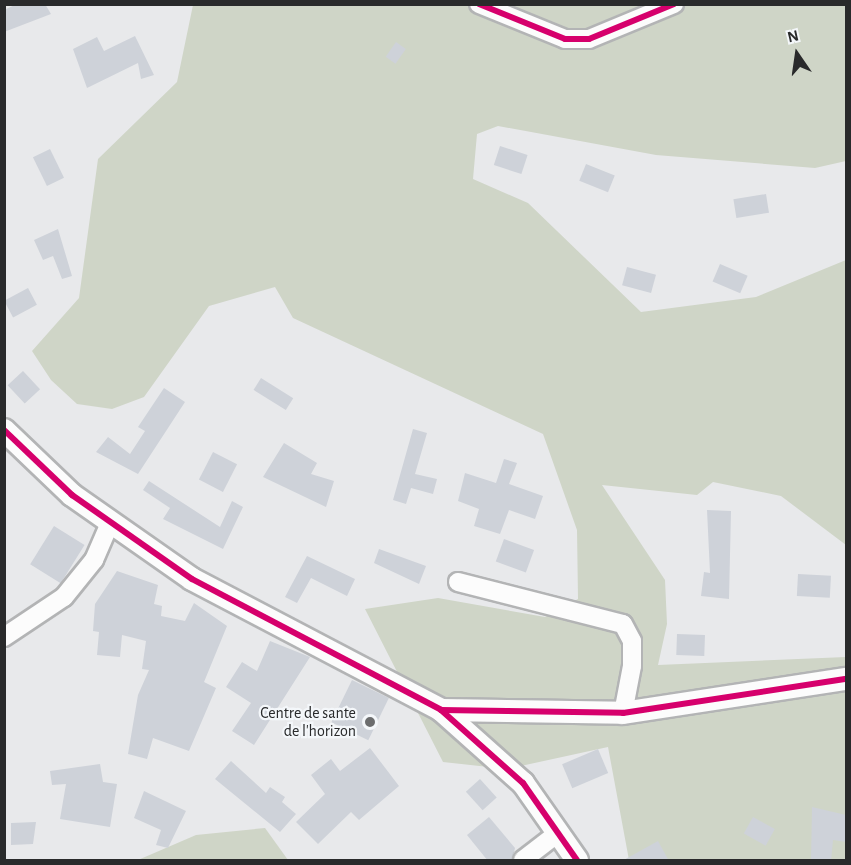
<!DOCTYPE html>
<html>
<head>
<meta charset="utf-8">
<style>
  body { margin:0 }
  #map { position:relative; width:851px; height:865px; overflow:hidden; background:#e8e9eb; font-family:"Alegreya Sans",sans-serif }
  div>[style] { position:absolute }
  .green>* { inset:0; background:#cfd5c7 }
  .building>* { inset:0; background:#ced2d9; transform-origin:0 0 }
  .roads { filter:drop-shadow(2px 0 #b3b4b5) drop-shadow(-2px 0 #b3b4b5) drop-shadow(0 2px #b3b4b5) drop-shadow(0 -2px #b3b4b5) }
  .minor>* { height:18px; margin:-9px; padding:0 9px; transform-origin:9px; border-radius:9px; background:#fcfcfc }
  .tertiary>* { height:22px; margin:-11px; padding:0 11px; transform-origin:11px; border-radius:11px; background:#fcfcfc }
  .cycleway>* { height:6px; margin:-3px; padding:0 3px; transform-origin:3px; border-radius:3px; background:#d6006c }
  .dots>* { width:16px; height:16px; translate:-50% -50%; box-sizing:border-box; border:3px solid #f4f7fa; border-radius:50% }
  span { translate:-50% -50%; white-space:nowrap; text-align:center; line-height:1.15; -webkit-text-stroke:4.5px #f4f7fa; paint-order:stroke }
  .poi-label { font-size:16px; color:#292a2b }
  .right { translate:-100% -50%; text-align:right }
  .frame { position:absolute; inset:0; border:6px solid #292a2b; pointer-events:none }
  .north { position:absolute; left:767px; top:24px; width:60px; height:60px; -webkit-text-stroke:4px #f4f7fa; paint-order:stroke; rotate:347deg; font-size:16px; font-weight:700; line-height:24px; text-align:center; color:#292a2b }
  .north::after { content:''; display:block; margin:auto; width:21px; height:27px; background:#292a2b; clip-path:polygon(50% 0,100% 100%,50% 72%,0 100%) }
</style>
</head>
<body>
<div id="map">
  <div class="green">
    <i style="clip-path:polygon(193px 5px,846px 5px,846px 161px,815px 168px,656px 155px,498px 126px,477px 134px,473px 179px,528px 203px,641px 312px,756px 297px,846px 260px,846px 545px,781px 496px,713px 482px,697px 495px,602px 485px,665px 580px,667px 624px,658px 665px,846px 657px,846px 860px,629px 860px,608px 747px,507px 769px,443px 762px,365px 609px,438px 598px,545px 617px,578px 599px,577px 530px,543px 434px,293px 318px,275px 287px,209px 306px,144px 397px,112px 409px,77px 404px,51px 380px,32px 351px,79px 298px,98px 159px,177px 82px)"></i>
    <i style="clip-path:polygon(265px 828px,288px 860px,138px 860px,196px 835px)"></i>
  </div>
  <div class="building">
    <i style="clip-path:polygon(17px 4px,45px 4px,51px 14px,4px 32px,4px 10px)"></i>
    <i style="clip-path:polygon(135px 36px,154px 75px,141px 79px,138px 63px,87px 88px,73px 49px,97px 37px,104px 51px)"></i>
    <i style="left:396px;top:42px;width:12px;height:18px;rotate:35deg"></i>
    <i style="left:500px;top:146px;width:29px;height:20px;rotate:18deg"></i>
    <i style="left:50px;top:149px;width:32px;height:19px;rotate:64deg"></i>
    <i style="left:586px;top:164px;width:31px;height:18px;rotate:22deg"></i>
    <i style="left:766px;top:194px;width:19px;height:33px;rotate:81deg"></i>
    <i style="clip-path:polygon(58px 229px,72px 276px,62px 279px,53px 256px,43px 260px,34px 240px)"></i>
    <i style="left:720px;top:264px;width:30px;height:19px;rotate:23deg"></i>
    <i style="left:627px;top:267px;width:30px;height:19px;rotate:15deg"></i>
    <i style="left:28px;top:288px;width:19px;height:27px;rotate:62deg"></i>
    <i style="left:23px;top:371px;width:25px;height:21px;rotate:47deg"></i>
    <i style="left:261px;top:378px;width:38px;height:14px;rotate:32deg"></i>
    <i style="clip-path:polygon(164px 388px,185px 402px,138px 474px,96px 452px,108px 437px,130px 454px,145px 431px,138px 427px)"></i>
    <i style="clip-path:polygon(413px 429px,427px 433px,415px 474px,437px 479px,433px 494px,411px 488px,406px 504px,393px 500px)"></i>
    <i style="clip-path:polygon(284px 443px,317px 463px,311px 474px,334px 481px,326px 507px,263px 477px)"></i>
    <i style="left:213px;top:452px;width:27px;height:31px;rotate:27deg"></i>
    <i style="clip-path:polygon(504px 459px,517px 463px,509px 484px,543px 496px,535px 519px,509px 510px,500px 534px,474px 526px,479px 509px,458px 501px,465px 473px,496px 483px)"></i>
    <i style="clip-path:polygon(149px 481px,220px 527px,232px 501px,243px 507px,223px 549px,163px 519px,170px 508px,143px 490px)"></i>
    <i style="clip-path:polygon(707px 510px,731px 511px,729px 599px,701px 596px,704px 572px,710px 573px)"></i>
    <i style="left:54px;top:526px;width:36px;height:45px;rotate:32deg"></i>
    <i style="left:504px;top:539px;width:32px;height:24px;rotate:20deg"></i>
    <i style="clip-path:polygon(379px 549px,426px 566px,419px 584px,374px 563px)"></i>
    <i style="clip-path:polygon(307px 556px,355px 579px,347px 596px,311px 578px,297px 603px,285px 597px)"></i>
    <i style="clip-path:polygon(117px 571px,158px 585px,154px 604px,162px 606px,161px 616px,185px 621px,194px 603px,227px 626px,204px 682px,216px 688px,189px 751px,153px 738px,147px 759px,128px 754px,138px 695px,149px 670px,142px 669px,146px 641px,122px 635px,120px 657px,97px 655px,99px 632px,93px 631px,95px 604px)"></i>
    <i style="left:798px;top:574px;width:33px;height:22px;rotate:3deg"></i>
    <i style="left:677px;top:634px;width:28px;height:21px;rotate:2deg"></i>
    <i style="clip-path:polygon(270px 641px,310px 657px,254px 745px,232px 731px,251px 703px,226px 687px,242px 662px,257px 671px)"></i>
    <i style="left:352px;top:680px;width:41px;height:47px;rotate:26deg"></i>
    <i style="clip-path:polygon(370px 748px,399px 786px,359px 820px,351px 812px,318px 844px,296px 822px,325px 794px,311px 775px,331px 759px,340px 771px)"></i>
    <i style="left:598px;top:749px;width:26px;height:39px;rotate:67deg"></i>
    <i style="clip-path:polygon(231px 761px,266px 793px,270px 787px,285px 797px,282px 802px,296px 814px,280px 832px,215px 779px)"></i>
    <i style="clip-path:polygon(100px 764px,103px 782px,117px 784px,110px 827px,60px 819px,66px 784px,52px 785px,50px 771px)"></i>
    <i style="left:480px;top:779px;width:25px;height:19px;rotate:48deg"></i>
    <i style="clip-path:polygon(144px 791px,186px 811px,168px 848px,156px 845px,161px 830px,134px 818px)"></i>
    <i style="clip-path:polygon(812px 807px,846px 815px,846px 842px,833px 840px,831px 861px,811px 861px)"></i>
    <i style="clip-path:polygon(489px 817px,515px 848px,512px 861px,488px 861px,467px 835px)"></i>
    <i style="left:753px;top:817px;width:25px;height:19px;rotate:29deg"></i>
    <i style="clip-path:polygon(36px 822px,33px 844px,11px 845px,11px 823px)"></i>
    <i style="clip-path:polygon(658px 841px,669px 861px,622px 861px)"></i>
  </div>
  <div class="roads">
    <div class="minor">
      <i style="left:479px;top:4px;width:93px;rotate:22.1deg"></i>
      <i style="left:565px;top:39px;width:24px"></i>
      <i style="left:589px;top:39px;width:92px;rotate:-22.4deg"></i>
      <i style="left:458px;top:582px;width:170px;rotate:14.3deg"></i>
      <i style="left:623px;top:624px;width:19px;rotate:62deg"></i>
      <i style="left:632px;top:641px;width:25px;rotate:90deg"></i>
      <i style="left:632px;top:666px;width:48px;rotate:100.8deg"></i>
      <i style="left:4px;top:637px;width:72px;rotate:-33.7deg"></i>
      <i style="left:64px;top:597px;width:48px;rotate:-51deg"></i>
      <i style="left:94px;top:560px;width:40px;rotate:-66.6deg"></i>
      <i style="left:523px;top:860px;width:44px;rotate:-37.6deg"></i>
    </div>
    <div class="tertiary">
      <i style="left:4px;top:430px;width:94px;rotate:43.7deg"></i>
      <i style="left:72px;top:495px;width:146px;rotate:35deg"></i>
      <i style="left:192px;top:579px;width:281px;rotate:27.7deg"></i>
      <i style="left:441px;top:710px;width:110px;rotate:41.7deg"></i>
      <i style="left:523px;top:783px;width:94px;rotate:55deg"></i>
      <i style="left:441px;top:710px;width:182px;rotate:0.9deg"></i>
      <i style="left:623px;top:713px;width:226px;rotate:-8.7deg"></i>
    </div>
  </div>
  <div class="cycleway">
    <i style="left:479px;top:4px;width:93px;rotate:22.1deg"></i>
    <i style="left:565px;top:39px;width:24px"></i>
    <i style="left:589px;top:39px;width:92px;rotate:-22.4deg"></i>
    <i style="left:4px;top:430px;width:94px;rotate:43.7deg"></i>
    <i style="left:72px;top:495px;width:146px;rotate:35deg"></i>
    <i style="left:192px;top:579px;width:281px;rotate:27.7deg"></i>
    <i style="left:441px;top:710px;width:110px;rotate:41.7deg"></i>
    <i style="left:523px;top:783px;width:94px;rotate:55deg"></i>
    <i style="left:441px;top:710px;width:182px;rotate:0.9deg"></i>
    <i style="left:623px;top:713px;width:226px;rotate:-8.7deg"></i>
  </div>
  <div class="dots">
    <i style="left:370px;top:722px;background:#6c6d6e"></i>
  </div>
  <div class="poi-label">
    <span class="right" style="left:356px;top:722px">Centre de sante<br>de l'horizon</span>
  </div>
  <div class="frame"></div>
  <div class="north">N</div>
</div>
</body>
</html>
